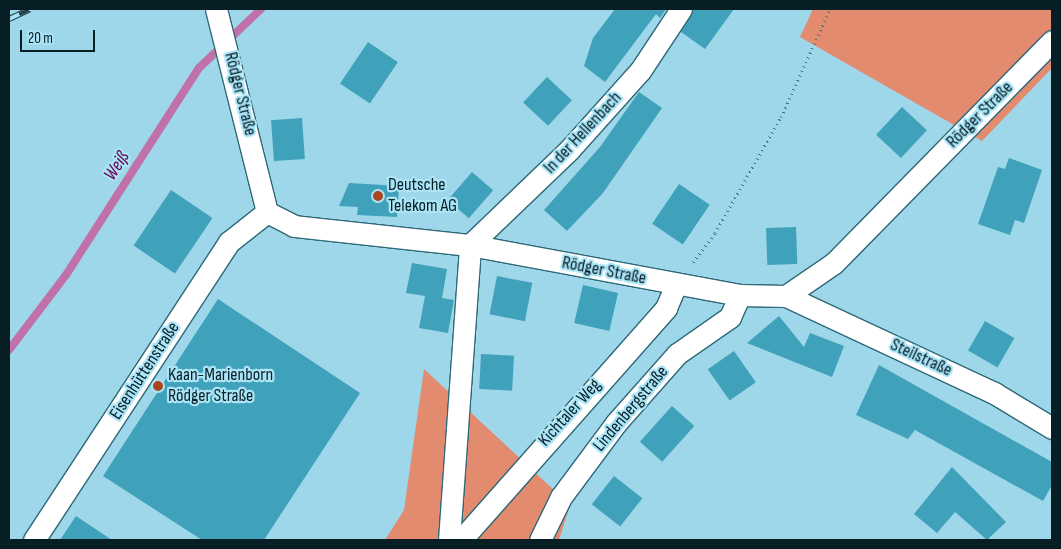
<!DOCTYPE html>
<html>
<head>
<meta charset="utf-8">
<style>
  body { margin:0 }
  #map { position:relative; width:1061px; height:549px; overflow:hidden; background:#9dd7e9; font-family:"Sofia Sans Condensed",sans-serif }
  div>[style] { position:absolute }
  .green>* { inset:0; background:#e38b6e }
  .stream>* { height:8px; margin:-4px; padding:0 4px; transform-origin:4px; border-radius:4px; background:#c071a9 }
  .building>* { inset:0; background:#40a1bb; transform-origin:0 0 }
  .path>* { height:3px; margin-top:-1.5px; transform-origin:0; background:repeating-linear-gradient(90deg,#4b727e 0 1px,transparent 0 5px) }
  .roads { filter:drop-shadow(1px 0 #2f6878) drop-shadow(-1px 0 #2f6878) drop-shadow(0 1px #2f6878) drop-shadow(0 -1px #2f6878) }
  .minor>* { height:21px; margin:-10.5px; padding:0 10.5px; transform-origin:10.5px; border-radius:10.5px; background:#fff }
  .rail>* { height:5.5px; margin-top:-2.75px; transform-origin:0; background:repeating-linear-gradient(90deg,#aae4f6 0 11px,#26454d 0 22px); box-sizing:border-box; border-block:1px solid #26454d }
  .dots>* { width:14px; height:14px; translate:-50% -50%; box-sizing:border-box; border:2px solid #aae4f6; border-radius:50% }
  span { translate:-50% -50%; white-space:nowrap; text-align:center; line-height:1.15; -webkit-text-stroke:4.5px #aae4f6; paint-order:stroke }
  .street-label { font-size:18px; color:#061e24 }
  .poi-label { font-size:18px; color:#061e24 }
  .left { translate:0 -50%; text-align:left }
  .water-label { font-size:19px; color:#690455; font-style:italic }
  .frame { position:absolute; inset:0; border:10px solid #061e24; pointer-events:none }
  .scale { position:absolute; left:20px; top:30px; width:75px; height:22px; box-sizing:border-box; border:2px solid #061e24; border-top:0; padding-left:6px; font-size:15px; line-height:18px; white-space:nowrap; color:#061e24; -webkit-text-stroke:4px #aae4f6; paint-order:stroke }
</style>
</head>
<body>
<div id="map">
  <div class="green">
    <i style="clip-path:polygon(813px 9px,1052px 9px,1052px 68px,982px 141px,800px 37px)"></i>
    <i style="clip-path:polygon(424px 369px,570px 505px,559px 540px,385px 540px,404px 510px)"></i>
  </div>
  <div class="stream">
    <i style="left:9px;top:350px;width:94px;rotate:-52.8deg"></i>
    <i style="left:66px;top:275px;width:246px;rotate:-57.3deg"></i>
    <i style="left:199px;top:68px;width:86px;rotate:-43.6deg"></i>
  </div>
  <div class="building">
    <i style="clip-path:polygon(615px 9px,666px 9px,660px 18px,656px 14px,605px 82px,584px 66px,593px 38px)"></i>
    <i style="clip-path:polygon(693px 9px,734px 9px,705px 49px,681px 32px)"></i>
    <i style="left:368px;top:42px;width:36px;height:50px;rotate:34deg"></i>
    <i style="left:547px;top:77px;width:34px;height:35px;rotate:43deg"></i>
    <i style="clip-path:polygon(639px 92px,662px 108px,603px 193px,567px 231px,544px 210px,600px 147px)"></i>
    <i style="left:902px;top:107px;width:34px;height:38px;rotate:43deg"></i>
    <i style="left:302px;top:118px;width:41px;height:31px;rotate:86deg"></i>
    <i style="clip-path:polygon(1009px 158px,1042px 170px,1024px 223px,1015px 220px,1010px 235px,978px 224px,998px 167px,1005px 169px)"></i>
    <i style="left:472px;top:172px;width:28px;height:37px;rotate:41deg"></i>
    <i style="clip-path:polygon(349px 183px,399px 186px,397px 217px,357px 215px,358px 207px,339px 206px)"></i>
    <i style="left:679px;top:184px;width:37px;height:48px;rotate:34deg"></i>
    <i style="left:171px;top:190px;width:50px;height:67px;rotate:34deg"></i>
    <i style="left:796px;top:227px;width:37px;height:30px;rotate:88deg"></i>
    <i style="clip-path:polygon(412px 263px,447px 269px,442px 298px,454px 300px,448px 333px,419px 328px,425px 296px,406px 293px)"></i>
    <i style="left:497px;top:276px;width:36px;height:39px;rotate:11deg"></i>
    <i style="left:583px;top:285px;width:36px;height:39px;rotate:13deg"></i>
    <i style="clip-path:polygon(218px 299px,360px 393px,264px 540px,202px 540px,103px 476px)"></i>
    <i style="clip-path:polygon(779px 316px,804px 347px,810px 333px,844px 346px,832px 377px,747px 343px)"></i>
    <i style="left:985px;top:321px;width:34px;height:34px;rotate:30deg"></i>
    <i style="left:734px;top:351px;width:38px;height:32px;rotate:55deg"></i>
    <i style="left:481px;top:354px;width:33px;height:35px;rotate:3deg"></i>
    <i style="clip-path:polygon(879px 365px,1052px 462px,1052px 485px,1043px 501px,915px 430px,908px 439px,856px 415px)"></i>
    <i style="left:672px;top:406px;width:30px;height:48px;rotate:42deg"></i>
    <i style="clip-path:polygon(952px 467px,1006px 522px,987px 540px,955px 512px,937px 533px,914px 514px)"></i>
    <i style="left:614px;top:476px;width:36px;height:36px;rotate:38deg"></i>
    <i style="clip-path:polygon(76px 516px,112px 540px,60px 540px)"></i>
  </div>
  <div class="path">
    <i style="left:693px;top:262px;width:36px;rotate:-53deg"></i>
    <i style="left:715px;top:233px;width:133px;rotate:-60.4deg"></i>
    <i style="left:781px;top:117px;width:119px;rotate:-65.6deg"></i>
  </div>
  <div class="roads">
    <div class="minor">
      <i style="left:216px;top:9px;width:209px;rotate:75.9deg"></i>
      <i style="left:267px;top:212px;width:30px;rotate:27deg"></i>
      <i style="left:294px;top:226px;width:177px;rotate:6.2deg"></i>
      <i style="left:470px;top:245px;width:275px;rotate:10.5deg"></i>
      <i style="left:740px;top:295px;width:46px;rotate:1.2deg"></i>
      <i style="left:786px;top:296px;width:58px;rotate:-34.5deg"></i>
      <i style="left:834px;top:263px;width:311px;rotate:-45.5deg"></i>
      <i style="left:470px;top:245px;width:137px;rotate:-43.8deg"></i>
      <i style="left:569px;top:150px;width:106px;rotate:-48.1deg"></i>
      <i style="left:640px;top:71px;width:74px;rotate:-56.5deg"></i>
      <i style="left:786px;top:296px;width:230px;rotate:25deg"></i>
      <i style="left:994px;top:393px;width:68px;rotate:31.1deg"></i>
      <i style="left:34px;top:540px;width:356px;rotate:-56.8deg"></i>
      <i style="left:229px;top:242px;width:48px;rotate:-38.3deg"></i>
      <i style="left:449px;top:540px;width:296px;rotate:-85.9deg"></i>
      <i style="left:461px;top:540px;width:310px;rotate:-48.5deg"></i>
      <i style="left:666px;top:308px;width:25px;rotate:-67deg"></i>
      <i style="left:540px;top:540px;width:48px;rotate:-64deg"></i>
      <i style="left:561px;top:497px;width:92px;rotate:-53.4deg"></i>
      <i style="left:616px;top:423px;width:92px;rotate:-48.5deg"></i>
      <i style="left:677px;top:354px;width:65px;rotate:-34.9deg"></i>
      <i style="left:730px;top:317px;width:24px;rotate:-66deg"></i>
    </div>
  </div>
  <div class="rail">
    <i style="left:9px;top:19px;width:23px;rotate:-25deg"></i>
  </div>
  <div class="dots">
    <i style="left:378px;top:196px;background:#ab441f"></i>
    <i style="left:158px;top:386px;background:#ab441f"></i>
  </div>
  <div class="street-label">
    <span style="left:240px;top:94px;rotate:76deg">Rödger Straße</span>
    <span style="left:980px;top:115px;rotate:-45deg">Rödger Straße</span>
    <span style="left:583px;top:133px;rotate:-47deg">In der Hellenbach</span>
    <span style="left:604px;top:271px;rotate:11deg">Rödger Straße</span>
    <span style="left:921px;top:358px;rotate:25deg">Steilstraße</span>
    <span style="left:145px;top:371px;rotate:-57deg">Eisenhüttenstraße</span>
    <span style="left:631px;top:409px;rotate:-50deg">Lindenbergstraße</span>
    <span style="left:570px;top:413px;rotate:-48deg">Kichtaler Weg</span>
  </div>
  <div class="poi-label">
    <span class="left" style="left:388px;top:196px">Deutsche<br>Telekom AG</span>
    <span class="left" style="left:168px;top:386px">Kaan-Marienborn<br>Rödger Straße</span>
  </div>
  <div class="water-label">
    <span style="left:117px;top:166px;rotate:-57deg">Weiß</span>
  </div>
  <div class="frame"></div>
  <div class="scale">20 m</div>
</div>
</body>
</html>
